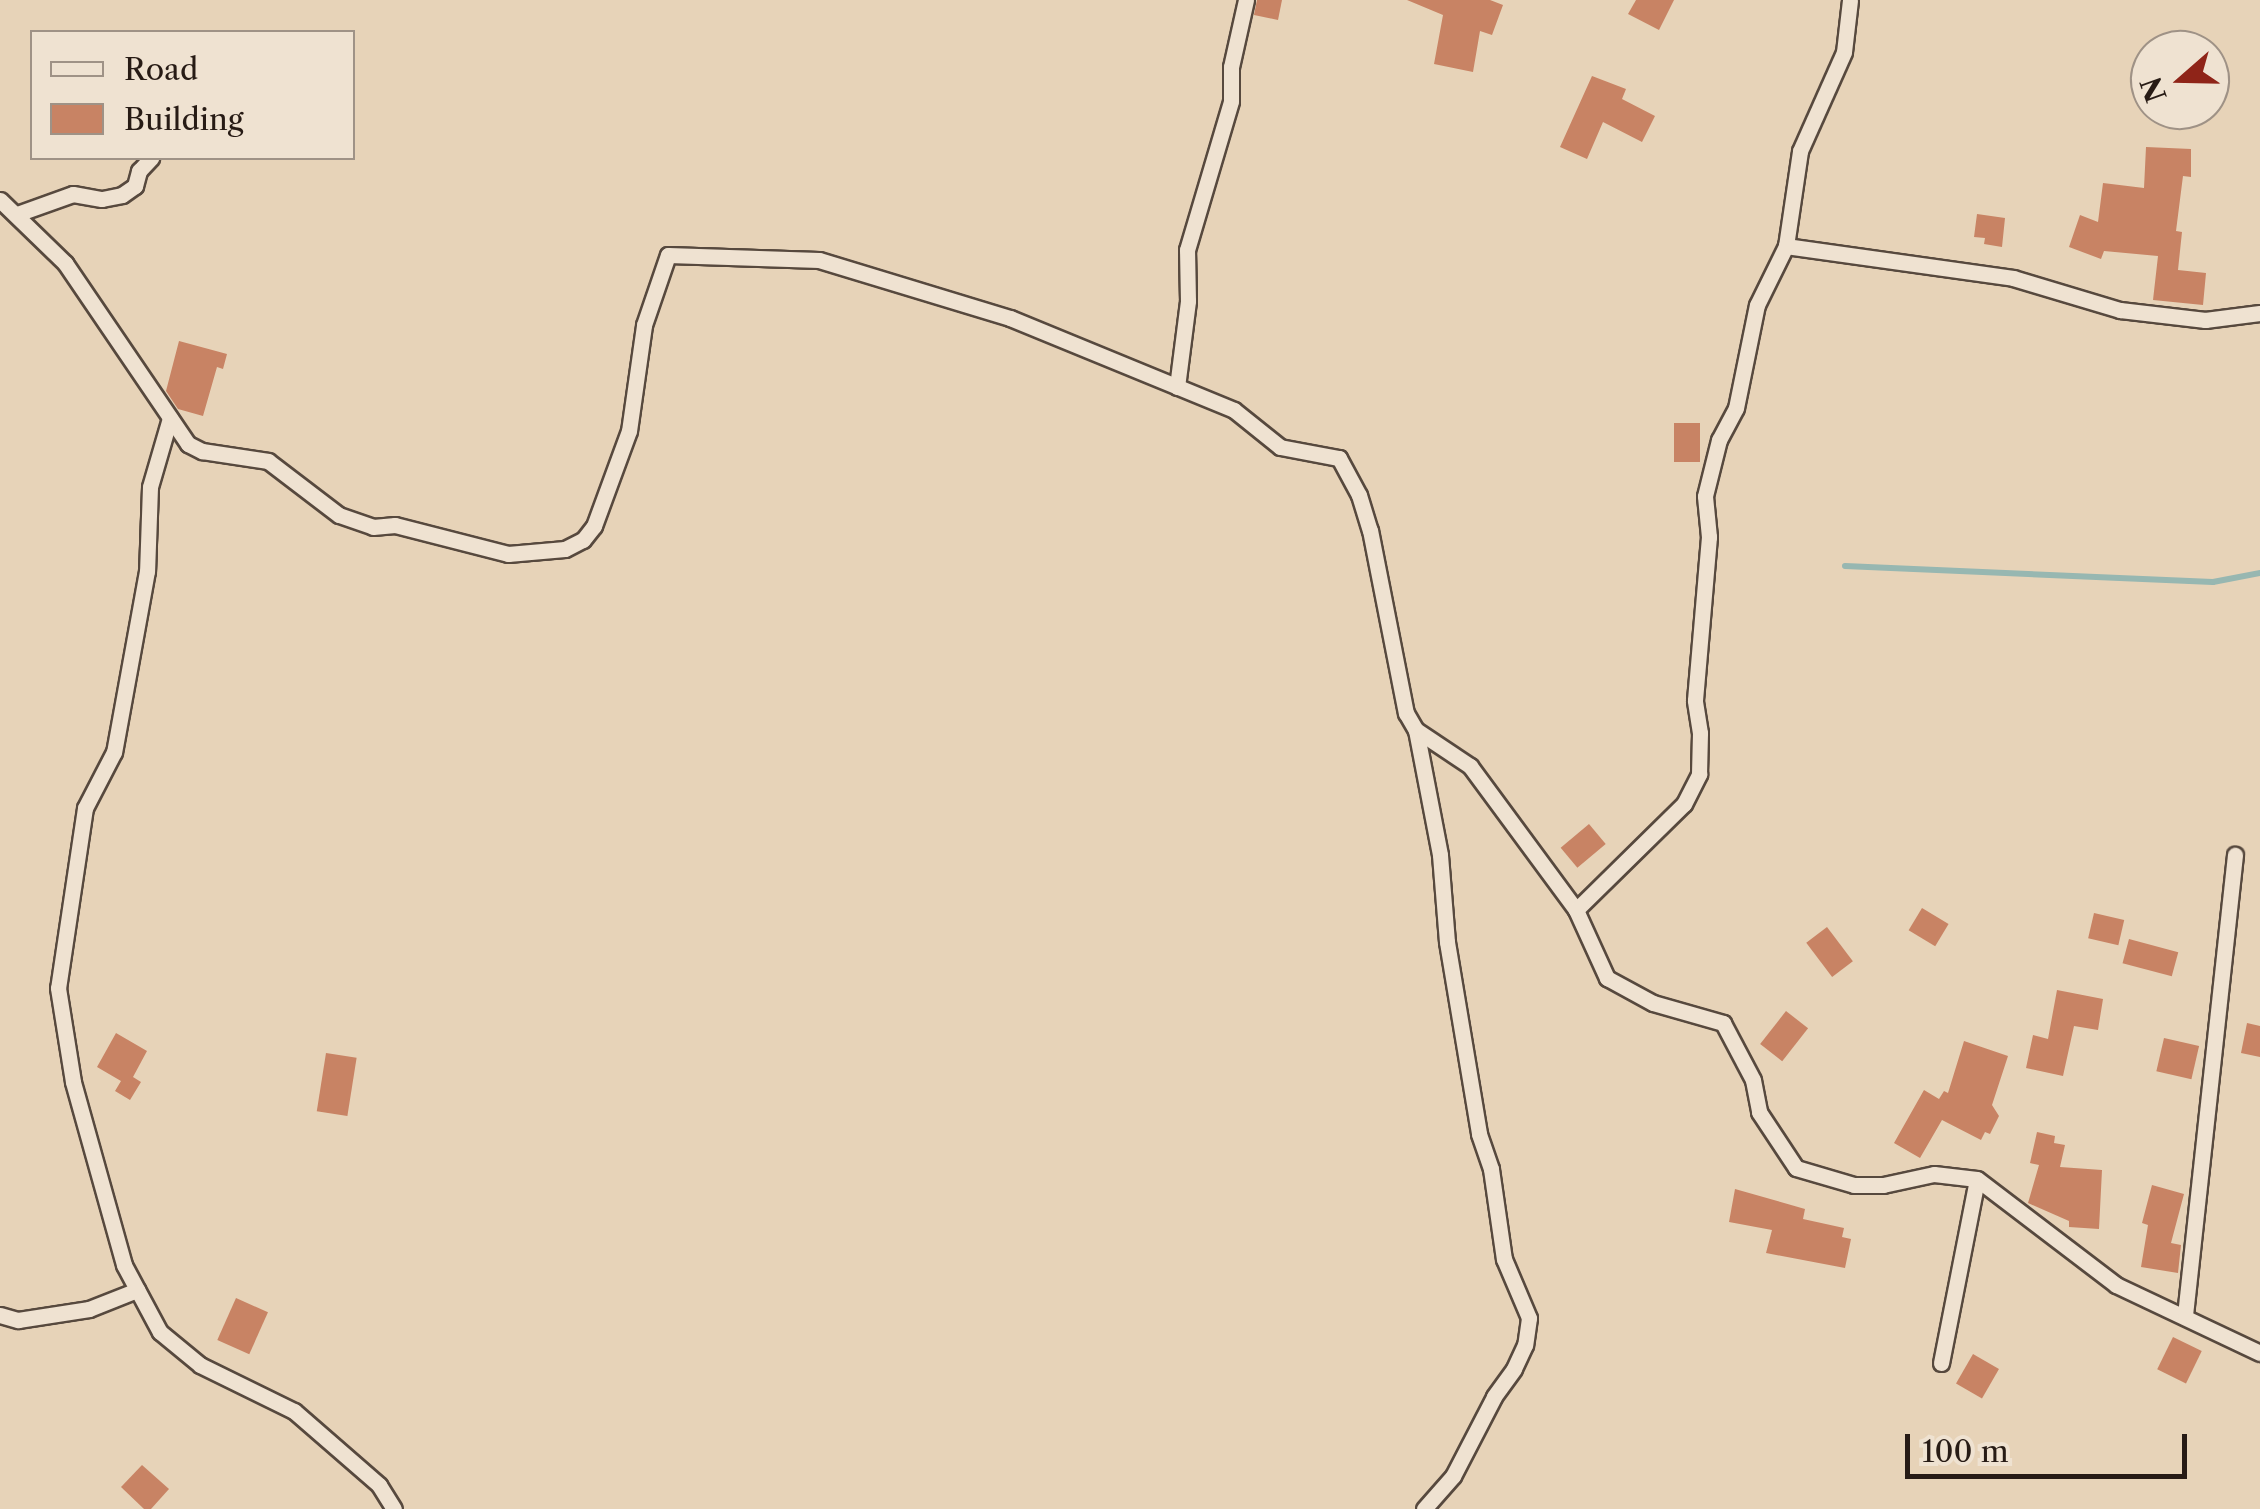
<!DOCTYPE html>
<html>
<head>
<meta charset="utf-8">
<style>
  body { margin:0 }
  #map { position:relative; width:2260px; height:1509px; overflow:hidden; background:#e7d3b8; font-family:"Libre Caslon Text",serif }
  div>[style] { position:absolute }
  .stream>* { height:6px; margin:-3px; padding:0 3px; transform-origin:3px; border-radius:3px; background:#97b7b1 }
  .building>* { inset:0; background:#c88364; transform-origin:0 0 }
  .roads { filter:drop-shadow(2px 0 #57493e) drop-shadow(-2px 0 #57493e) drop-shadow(0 2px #57493e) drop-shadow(0 -2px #57493e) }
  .minor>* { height:15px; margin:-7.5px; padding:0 7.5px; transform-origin:7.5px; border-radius:7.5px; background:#efe2d1 }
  span { translate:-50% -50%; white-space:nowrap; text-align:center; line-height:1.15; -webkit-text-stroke:9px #efe2d1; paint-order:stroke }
  .legend { position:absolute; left:30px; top:30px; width:325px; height:130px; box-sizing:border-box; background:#efe2d1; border:2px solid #9f9286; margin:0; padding:12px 18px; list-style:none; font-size:30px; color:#271b15 }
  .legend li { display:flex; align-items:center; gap:20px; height:50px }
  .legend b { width:50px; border:2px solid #9f9286 }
  .north { position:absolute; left:2130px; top:30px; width:100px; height:100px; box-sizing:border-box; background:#efe2d1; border:2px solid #9f9286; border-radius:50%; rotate:250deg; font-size:28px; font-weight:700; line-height:40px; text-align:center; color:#271b15 }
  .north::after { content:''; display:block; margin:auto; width:35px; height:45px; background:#8f2418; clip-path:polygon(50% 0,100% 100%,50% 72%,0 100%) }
  .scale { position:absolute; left:1905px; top:1434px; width:282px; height:45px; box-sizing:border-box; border:5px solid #271b15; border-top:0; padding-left:12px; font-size:30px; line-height:35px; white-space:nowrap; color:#271b15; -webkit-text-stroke:8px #efe2d1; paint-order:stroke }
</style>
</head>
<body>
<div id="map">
  <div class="stream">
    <i style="left:1845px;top:566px;width:368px;rotate:2.5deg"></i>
    <i style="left:2213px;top:582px;width:48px;rotate:-10.8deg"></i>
  </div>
  <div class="building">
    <i style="clip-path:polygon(1257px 0,1282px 0,1278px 20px,1254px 15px)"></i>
    <i style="clip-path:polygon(1407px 0,1490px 0,1503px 5px,1492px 35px,1480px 31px,1473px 72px,1434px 64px,1443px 15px)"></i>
    <i style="clip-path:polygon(1636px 0,1674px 0,1659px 30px,1628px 14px)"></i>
    <i style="clip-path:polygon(1592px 76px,1626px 89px,1622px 99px,1655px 116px,1642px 142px,1603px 122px,1587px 159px,1560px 147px)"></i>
    <i style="clip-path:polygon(2146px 147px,2191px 149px,2191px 177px,2183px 176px,2176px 231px,2182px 232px,2178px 270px,2206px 273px,2203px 305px,2153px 300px,2158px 256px,2104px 251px,2101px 259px,2069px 247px,2080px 215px,2098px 222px,2103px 183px,2144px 188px)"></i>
    <i style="clip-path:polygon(1977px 214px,2005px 218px,2002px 247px,1984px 244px,1985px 238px,1974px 237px)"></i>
    <i style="clip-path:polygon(179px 341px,227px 354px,223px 369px,217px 367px,203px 416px,178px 409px,166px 391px)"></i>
    <i style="left:1674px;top:423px;width:26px;height:39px"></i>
    <i style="left:1589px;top:824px;width:26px;height:37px;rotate:50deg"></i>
    <i style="left:1922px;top:908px;width:31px;height:26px;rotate:31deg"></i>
    <i style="left:2094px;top:913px;width:31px;height:26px;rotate:13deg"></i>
    <i style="left:1827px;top:927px;width:43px;height:26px;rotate:53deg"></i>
    <i style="left:2129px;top:939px;width:51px;height:25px;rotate:15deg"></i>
    <i style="clip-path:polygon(2057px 990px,2103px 999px,2098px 1030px,2074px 1026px,2063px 1076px,2026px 1068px,2033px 1035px,2048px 1039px)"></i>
    <i style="left:1786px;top:1011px;width:28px;height:42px;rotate:38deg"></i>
    <i style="clip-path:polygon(2247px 1023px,2260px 1026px,2260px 1057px,2241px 1053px)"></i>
    <i style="clip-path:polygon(116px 1033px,147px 1051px,133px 1077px,141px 1082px,130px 1100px,115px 1091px,121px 1081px,97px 1067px)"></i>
    <i style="left:2164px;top:1038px;width:36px;height:34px;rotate:13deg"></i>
    <i style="clip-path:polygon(1964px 1041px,2008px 1056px,1992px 1105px,1999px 1116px,1990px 1134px,1985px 1132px,1981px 1140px,1942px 1120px,1920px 1158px,1894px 1143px,1924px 1090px,1939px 1099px,1944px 1091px,1948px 1093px)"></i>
    <i style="left:326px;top:1053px;width:31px;height:59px;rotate:9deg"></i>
    <i style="clip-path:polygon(2037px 1132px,2055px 1136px,2054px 1143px,2065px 1145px,2060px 1167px,2102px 1170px,2099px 1229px,2069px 1227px,2069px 1221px,2028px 1203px,2039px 1165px,2030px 1163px)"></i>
    <i style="clip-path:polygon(2152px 1185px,2184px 1194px,2171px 1243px,2181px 1245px,2178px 1273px,2141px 1267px,2148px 1225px,2142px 1223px)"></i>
    <i style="clip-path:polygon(1735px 1189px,1805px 1209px,1803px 1219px,1844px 1228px,1842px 1237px,1851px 1239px,1845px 1268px,1766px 1253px,1772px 1230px,1729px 1222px)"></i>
    <i style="left:236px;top:1298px;width:35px;height:46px;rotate:24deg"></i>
    <i style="left:2173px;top:1337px;width:32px;height:36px;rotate:26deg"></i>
    <i style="left:1973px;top:1354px;width:30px;height:34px;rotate:30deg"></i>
    <i style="clip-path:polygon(142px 1465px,169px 1489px,151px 1509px,144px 1509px,121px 1487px)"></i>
  </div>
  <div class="roads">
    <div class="minor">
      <i style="left:0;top:200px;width:91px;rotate:44.1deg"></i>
      <i style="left:65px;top:263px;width:219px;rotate:55.8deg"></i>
      <i style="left:188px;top:444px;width:16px;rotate:27deg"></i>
      <i style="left:202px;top:451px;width:67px;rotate:8.6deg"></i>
      <i style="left:268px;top:461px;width:89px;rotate:37.3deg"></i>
      <i style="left:339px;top:515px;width:36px;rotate:19deg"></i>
      <i style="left:373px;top:527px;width:22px;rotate:-5deg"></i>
      <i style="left:395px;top:525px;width:117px;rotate:14.4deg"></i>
      <i style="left:508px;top:554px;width:57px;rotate:-5deg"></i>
      <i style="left:565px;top:549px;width:20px;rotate:-27deg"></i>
      <i style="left:583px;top:540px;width:18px;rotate:-52deg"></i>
      <i style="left:594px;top:526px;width:101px;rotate:-69.8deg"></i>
      <i style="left:629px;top:431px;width:107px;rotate:-81.9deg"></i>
      <i style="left:644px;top:325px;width:74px;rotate:-71.1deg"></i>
      <i style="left:668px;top:255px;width:151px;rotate:1.9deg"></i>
      <i style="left:819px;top:260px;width:200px;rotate:16.9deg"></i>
      <i style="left:1010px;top:318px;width:242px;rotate:22.3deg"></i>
      <i style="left:1234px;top:410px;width:59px;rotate:38.8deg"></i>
      <i style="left:1280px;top:447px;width:60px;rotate:10.6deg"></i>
      <i style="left:1339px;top:458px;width:42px;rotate:61.6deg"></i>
      <i style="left:1359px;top:495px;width:37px;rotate:73deg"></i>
      <i style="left:1370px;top:530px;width:187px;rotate:78.9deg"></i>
      <i style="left:1406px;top:713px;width:20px;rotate:60deg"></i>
      <i style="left:1416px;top:730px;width:65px;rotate:33.7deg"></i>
      <i style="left:1470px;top:766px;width:179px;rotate:53.6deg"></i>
      <i style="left:1576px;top:910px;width:75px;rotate:65.5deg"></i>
      <i style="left:1607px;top:978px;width:52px;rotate:28.5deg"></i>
      <i style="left:1653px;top:1003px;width:73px;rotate:15.9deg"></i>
      <i style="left:1723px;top:1023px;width:64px;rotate:62.2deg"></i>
      <i style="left:1753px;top:1080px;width:33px;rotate:79deg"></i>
      <i style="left:1759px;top:1112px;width:67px;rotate:56.5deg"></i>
      <i style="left:1796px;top:1168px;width:60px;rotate:16.3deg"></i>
      <i style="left:1854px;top:1185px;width:29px"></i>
      <i style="left:1883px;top:1185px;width:52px;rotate:-12.2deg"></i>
      <i style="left:1934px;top:1174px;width:43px;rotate:6.6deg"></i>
      <i style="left:1977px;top:1179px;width:175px;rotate:37.3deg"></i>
      <i style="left:2116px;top:1285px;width:159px;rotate:25.3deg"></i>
      <i style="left:17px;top:214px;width:59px;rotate:-19.7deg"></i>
      <i style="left:73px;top:194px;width:29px;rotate:10deg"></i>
      <i style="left:102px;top:199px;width:20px;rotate:-11deg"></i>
      <i style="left:122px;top:195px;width:16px;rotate:-35deg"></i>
      <i style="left:135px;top:186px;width:16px;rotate:-75deg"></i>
      <i style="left:139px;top:171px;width:18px;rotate:-47deg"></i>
      <i style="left:1786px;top:246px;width:229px;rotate:8deg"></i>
      <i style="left:2013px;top:278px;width:112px;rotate:16.7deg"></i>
      <i style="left:2120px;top:310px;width:86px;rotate:6.7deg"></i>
      <i style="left:2205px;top:320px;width:55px;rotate:-7.3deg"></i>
      <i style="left:1177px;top:387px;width:87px;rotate:-82.7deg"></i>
      <i style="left:1188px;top:301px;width:51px;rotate:-91.1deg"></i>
      <i style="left:1187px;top:250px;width:155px;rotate:-73.5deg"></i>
      <i style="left:1231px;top:101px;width:34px;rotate:-90deg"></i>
      <i style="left:1231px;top:67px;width:69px;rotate:-77.4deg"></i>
      <i style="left:170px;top:418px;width:72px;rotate:106.2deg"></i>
      <i style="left:150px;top:487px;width:84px;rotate:92deg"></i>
      <i style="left:147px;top:571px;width:184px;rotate:100.3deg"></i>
      <i style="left:114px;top:752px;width:63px;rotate:117.4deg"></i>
      <i style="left:85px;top:808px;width:182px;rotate:98.5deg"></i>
      <i style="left:58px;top:988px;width:95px;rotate:80.9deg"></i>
      <i style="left:73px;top:1082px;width:190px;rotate:74.4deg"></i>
      <i style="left:124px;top:1265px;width:76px;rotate:61.8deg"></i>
      <i style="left:160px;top:1332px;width:52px;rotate:39.5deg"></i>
      <i style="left:200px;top:1365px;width:105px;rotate:26.1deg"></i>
      <i style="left:294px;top:1411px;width:113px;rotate:41deg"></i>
      <i style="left:379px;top:1485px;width:28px;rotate:58deg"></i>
      <i style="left:1416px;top:730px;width:127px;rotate:79.1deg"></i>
      <i style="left:1440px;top:855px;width:87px;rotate:85.4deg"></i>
      <i style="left:1447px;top:942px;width:195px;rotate:80.5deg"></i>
      <i style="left:1479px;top:1134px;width:37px;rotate:71deg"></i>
      <i style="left:1491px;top:1169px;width:91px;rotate:81.8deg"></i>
      <i style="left:1504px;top:1259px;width:64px;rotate:67deg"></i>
      <i style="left:1529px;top:1318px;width:27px;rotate:98deg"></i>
      <i style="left:1525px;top:1345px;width:26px;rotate:115deg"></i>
      <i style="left:1514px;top:1369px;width:34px;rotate:126deg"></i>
      <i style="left:1494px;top:1397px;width:89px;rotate:117.4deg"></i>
      <i style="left:1453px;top:1476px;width:44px;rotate:131.3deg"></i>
      <i style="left:1576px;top:910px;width:151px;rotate:-44.5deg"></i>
      <i style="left:1684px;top:804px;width:34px;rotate:-63deg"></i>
      <i style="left:1699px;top:774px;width:41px;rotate:-88.6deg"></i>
      <i style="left:1700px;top:733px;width:33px;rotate:-99deg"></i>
      <i style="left:1695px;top:700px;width:164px;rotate:-85.1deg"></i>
      <i style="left:1709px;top:537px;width:41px;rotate:-95.6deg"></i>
      <i style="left:1705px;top:496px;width:58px;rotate:-76deg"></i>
      <i style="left:1719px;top:440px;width:36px;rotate:-62deg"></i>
      <i style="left:1736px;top:408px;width:105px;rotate:-78.5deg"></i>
      <i style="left:1757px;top:305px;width:66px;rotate:-63.8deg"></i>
      <i style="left:1786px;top:246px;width:96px;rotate:-81.6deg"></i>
      <i style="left:1800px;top:151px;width:108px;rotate:-66deg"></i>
      <i style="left:1844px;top:52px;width:52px;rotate:-83.4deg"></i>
      <i style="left:0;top:1315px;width:19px;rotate:16deg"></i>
      <i style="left:18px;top:1320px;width:72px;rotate:-8.8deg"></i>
      <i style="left:89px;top:1309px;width:52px;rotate:-21.6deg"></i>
      <i style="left:2185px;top:1315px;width:463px;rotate:-83.8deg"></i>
      <i style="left:1941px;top:1363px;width:187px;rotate:-78.9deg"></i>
    </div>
  </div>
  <ul class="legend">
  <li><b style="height:12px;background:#efe2d1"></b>Road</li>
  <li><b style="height:28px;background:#c88364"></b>Building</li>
  </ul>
  <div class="north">N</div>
  <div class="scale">100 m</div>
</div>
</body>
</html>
